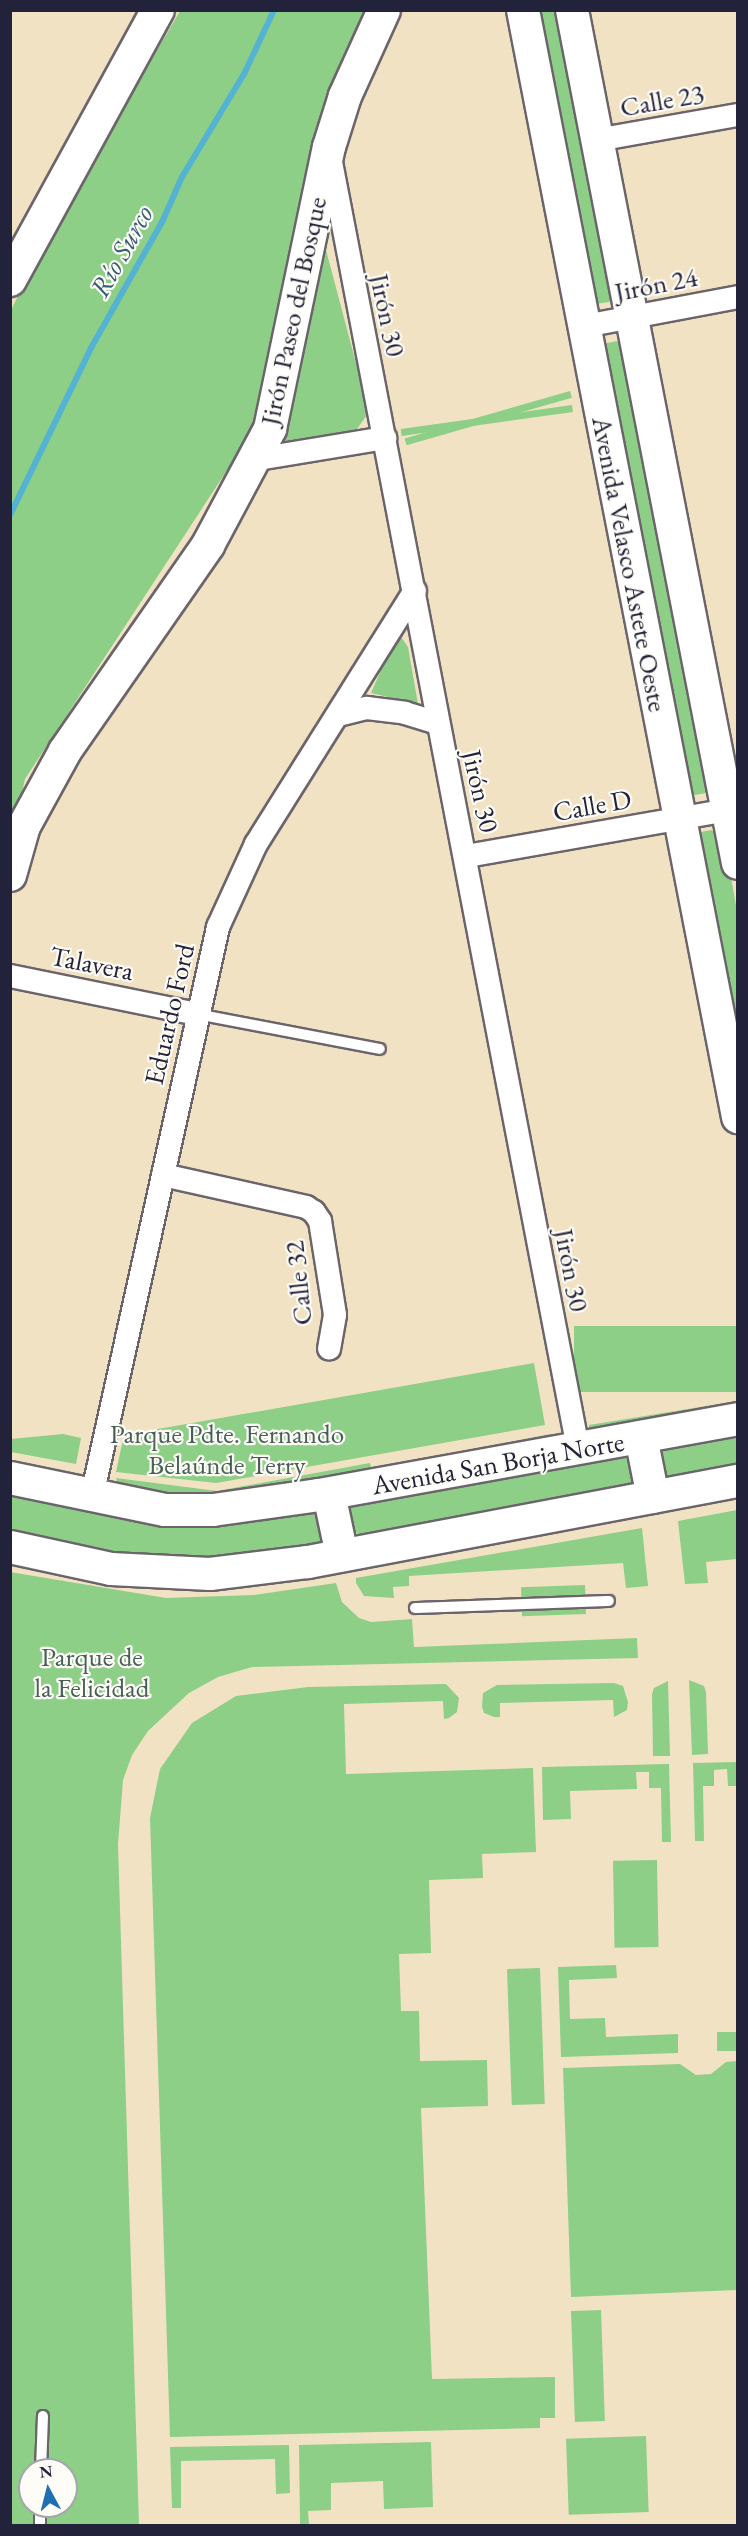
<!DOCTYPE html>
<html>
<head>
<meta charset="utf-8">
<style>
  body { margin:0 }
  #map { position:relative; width:748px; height:2536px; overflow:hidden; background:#f2e2c4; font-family:"EB Garamond",serif }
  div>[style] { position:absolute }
  .green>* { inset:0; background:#8dcf87; transform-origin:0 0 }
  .stream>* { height:6px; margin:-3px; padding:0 3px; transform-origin:3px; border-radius:3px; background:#54b2d2 }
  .roads { filter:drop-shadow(2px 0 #6b656b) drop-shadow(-2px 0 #6b656b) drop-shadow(0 2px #6b656b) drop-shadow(0 -2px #6b656b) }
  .lane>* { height:10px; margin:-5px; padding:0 5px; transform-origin:5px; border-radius:5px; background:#fff }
  .street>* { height:22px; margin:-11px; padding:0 11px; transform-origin:11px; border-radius:11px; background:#fff }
  .secondary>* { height:32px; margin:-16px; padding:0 16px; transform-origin:16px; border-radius:16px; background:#fff }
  span { translate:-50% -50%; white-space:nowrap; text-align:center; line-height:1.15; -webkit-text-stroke:4.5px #fdfcf7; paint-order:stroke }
  .street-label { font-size:27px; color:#22223b }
  .park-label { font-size:27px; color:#475f56 }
  .water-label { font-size:28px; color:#365c77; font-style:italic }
  .frame { position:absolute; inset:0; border:12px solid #22223b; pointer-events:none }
  .north { position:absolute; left:18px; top:2458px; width:60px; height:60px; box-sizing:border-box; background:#fdfcf7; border:2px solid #a5a5ac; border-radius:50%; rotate:353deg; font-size:16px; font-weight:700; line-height:24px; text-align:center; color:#22223b }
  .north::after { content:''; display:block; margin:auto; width:21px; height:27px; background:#1f6fb2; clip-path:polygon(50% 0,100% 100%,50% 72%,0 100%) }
</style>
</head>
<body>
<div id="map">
  <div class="green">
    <i style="clip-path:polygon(180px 11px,375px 11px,258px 423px,25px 779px,11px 843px,11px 310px,48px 236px)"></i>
    <i style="clip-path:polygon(532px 11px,562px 11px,618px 293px,609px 302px,596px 304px)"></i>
    <i style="clip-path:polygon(326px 250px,369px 412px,357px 429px,281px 443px,275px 438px)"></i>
    <i style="clip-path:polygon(617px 341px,626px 349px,711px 783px,706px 793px,695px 795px,684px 787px,603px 344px)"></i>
    <i style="left:570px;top:391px;width:7px;height:172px;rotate:74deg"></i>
    <i style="left:572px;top:405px;width:7px;height:173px;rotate:82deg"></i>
    <i style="clip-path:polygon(401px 637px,408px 647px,418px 704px,371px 693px,392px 645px)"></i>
    <i style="clip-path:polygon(711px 830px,724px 837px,737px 911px,737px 1067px,695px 843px,701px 832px)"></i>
    <i style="left:737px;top:1326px;width:66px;height:163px;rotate:90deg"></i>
    <i style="clip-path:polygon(534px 1363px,545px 1425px,216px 1483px,116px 1472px,124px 1435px)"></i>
    <i style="clip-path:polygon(737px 1401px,737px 1407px,589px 1430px,589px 1425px)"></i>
    <i style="clip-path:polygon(737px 1432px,737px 1468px,669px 1480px,658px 1470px,656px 1455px,664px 1445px)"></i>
    <i style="clip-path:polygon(63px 1434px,81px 1438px,76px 1464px,11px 1452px,11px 1439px)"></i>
    <i style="left:550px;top:1434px;width:10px;height:170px;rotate:79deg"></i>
    <i style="clip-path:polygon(619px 1453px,636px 1460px,638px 1477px,629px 1490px,364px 1537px,351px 1530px,347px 1510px,356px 1499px)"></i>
    <i style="clip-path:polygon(370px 1463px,373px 1477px,216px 1504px,119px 1486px,116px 1478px,217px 1491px)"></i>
    <i style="clip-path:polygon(11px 1489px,310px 1510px,322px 1515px,325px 1537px,318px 1548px,255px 1557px,125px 1559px,11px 1535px)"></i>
    <i style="clip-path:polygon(737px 1510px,737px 1559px,706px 1562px,708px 1583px,685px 1584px,678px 1521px)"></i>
    <i style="clip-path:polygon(642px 1528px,648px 1586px,626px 1588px,623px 1563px,409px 1576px,409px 1586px,393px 1587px,394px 1598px,364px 1596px,356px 1583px,356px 1578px)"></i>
    <i style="clip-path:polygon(evenodd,10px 1572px,166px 1598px,254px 1595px,336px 1583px,342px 1602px,359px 1618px,371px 1622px,412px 1619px,414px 1647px,637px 1638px,638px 1658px,252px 1667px,218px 1677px,189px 1693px,148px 1731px,132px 1755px,123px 1780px,118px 1844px,139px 2525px,11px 2525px,10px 1572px,30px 2470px,66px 2470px,66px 2506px,30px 2506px,30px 2470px)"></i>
    <i style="left:585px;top:1585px;width:29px;height:64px;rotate:88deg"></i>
    <i style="clip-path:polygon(689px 1680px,704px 1686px,706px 1692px,708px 1754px,692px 1755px)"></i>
    <i style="clip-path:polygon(668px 1681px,670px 1756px,653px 1756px,652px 1694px,654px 1688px)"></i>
    <i style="clip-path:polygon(614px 1683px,623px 1686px,628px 1702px,627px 1710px,614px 1717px,613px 1700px,500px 1703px,500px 1717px,494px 1717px,484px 1713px,482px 1707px,483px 1693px,497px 1685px)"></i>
    <i style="clip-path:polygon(446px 1684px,459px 1698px,457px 1712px,449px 1718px,444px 1719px,443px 1701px,344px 1704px,346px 1774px,533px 1768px,536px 1852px,482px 1854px,483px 1878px,429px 1880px,431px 1953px,399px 1954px,401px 2011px,419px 2011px,420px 2061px,487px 2060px,488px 2106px,421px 2108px,432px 2379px,555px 2377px,555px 2418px,540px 2418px,540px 2428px,170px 2437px,150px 1818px,160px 1769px,192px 1723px,236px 1696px,308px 1687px)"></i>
    <i style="clip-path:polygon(737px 1762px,737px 1786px,728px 1786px,727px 1769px,714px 1770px,714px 1786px,703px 1786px,704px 1841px,695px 1841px,693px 1763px)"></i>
    <i style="clip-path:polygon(669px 1764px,671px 1842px,662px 1842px,661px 1788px,649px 1788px,649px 1772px,636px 1772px,637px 1789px,570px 1791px,571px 1819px,543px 1820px,542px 1767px)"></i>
    <i style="left:657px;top:1860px;width:87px;height:44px;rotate:89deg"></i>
    <i style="clip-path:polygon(616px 1965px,617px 1978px,569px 1980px,570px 2019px,605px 2018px,606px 2037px,678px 2034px,678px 2053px,561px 2057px,558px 1967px)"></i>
    <i style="left:540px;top:1968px;width:136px;height:33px;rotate:88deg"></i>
    <i style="left:737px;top:2032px;width:19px;height:20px;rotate:90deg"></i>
    <i style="clip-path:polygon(737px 2061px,737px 2290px,571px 2297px,563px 2068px,680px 2064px,696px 2075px,711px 2074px,726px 2062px)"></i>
    <i style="left:601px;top:2310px;width:111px;height:30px;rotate:88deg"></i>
    <i style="left:646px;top:2436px;width:76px;height:80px;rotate:88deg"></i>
    <i style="clip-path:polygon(431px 2442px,433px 2507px,384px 2509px,383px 2481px,331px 2483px,331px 2510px,308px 2511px,309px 2525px,300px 2525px,299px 2445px)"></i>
    <i style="clip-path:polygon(289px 2445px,290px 2493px,276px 2494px,275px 2459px,181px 2461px,181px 2508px,172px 2508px,170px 2447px)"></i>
  </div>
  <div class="stream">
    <i style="left:10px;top:515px;width:186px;rotate:-64.1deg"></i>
    <i style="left:91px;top:348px;width:147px;rotate:-60.6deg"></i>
    <i style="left:163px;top:220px;width:47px;rotate:-66.2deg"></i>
    <i style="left:182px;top:177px;width:122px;rotate:-59deg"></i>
    <i style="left:245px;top:72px;width:68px;rotate:-64.9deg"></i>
  </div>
  <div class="roads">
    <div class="lane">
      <i style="left:197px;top:1014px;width:186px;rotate:10.8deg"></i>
      <i style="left:415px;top:1608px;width:194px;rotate:-2.1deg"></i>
      <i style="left:41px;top:2470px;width:54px;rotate:-87.9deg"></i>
      <i style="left:40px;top:2526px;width:20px;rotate:-90deg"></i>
    </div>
    <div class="street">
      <i style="left:597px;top:140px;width:143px;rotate:-10.1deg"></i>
      <i style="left:331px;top:162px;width:1310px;rotate:79.13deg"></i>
      <i style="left:585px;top:326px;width:156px;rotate:-10.7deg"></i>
      <i style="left:257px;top:459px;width:130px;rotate:-9.3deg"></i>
      <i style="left:338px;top:715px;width:30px;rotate:-14deg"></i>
      <i style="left:367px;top:708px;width:38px;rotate:7deg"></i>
      <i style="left:405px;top:713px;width:34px;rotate:17deg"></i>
      <i style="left:467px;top:856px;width:264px;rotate:-10deg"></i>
      <i style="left:10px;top:976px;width:191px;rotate:11.5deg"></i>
      <i style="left:163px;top:1175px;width:147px;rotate:12.6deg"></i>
      <i style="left:306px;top:1207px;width:9px;rotate:32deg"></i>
      <i style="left:314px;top:1212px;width:11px;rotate:56deg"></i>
      <i style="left:320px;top:1221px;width:95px;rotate:80.9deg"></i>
      <i style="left:335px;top:1315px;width:34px;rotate:100deg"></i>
      <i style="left:92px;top:1496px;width:583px;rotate:-77.51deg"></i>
      <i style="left:218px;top:927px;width:91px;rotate:-65.4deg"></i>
      <i style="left:256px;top:844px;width:299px;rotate:-57.9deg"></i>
    </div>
    <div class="secondary">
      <i style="left:523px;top:10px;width:1128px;rotate:79.01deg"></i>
      <i style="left:572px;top:10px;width:869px;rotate:78.99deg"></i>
      <i style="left:10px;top:280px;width:308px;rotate:-61.3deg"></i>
      <i style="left:10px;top:875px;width:51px;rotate:-74.1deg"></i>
      <i style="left:24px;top:826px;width:85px;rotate:-61.3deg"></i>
      <i style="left:65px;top:751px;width:251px;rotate:-55.2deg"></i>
      <i style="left:208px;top:545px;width:132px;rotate:-61.9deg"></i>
      <i style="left:270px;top:429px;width:288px;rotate:-78.2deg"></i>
      <i style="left:329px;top:147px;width:53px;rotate:-72.6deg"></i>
      <i style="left:345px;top:96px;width:94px;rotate:-65.6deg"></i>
      <i style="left:641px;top:1437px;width:61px;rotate:78.7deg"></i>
      <i style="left:10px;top:1478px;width:158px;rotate:11.7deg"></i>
      <i style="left:165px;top:1510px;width:48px"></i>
      <i style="left:213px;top:1510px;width:108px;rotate:-8deg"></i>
      <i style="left:320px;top:1495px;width:425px;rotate:-10.3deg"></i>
      <i style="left:329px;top:1494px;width:62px;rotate:78deg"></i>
      <i style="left:10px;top:1547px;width:103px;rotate:12.3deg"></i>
      <i style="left:111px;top:1569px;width:99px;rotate:2.9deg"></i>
      <i style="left:210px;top:1574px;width:99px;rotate:-7deg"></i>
      <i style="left:308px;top:1562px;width:438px;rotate:-10.7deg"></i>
    </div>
  </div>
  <div class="street-label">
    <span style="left:662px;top:100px;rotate:-10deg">Calle 23</span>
    <span style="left:656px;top:284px;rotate:-11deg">Jirón 24</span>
    <span style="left:293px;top:311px;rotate:-78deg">Jirón Paseo del Bosque</span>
    <span style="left:388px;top:315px;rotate:78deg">Jirón 30</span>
    <span style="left:630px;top:564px;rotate:79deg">Avenida Velasco Astete Oeste</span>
    <span style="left:481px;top:791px;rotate:77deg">Jirón 30</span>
    <span style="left:592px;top:805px;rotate:-10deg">Calle D</span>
    <span style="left:92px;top:963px;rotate:11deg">Talavera</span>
    <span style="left:169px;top:1014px;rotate:-77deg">Eduardo Ford</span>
    <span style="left:572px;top:1270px;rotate:79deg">Jirón 30</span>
    <span style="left:298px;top:1283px;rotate:-96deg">Calle 32</span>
    <span style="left:498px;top:1463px;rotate:-10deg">Avenida San Borja Norte</span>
  </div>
  <div class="park-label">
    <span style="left:227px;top:1449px">Parque Pdte. Fernando<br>Belaúnde Terry</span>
    <span style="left:92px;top:1672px">Parque de<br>la Felicidad</span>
  </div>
  <div class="water-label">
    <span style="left:121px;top:251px;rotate:-61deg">Río Surco</span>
  </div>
  <div class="frame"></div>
  <div class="north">N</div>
</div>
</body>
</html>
